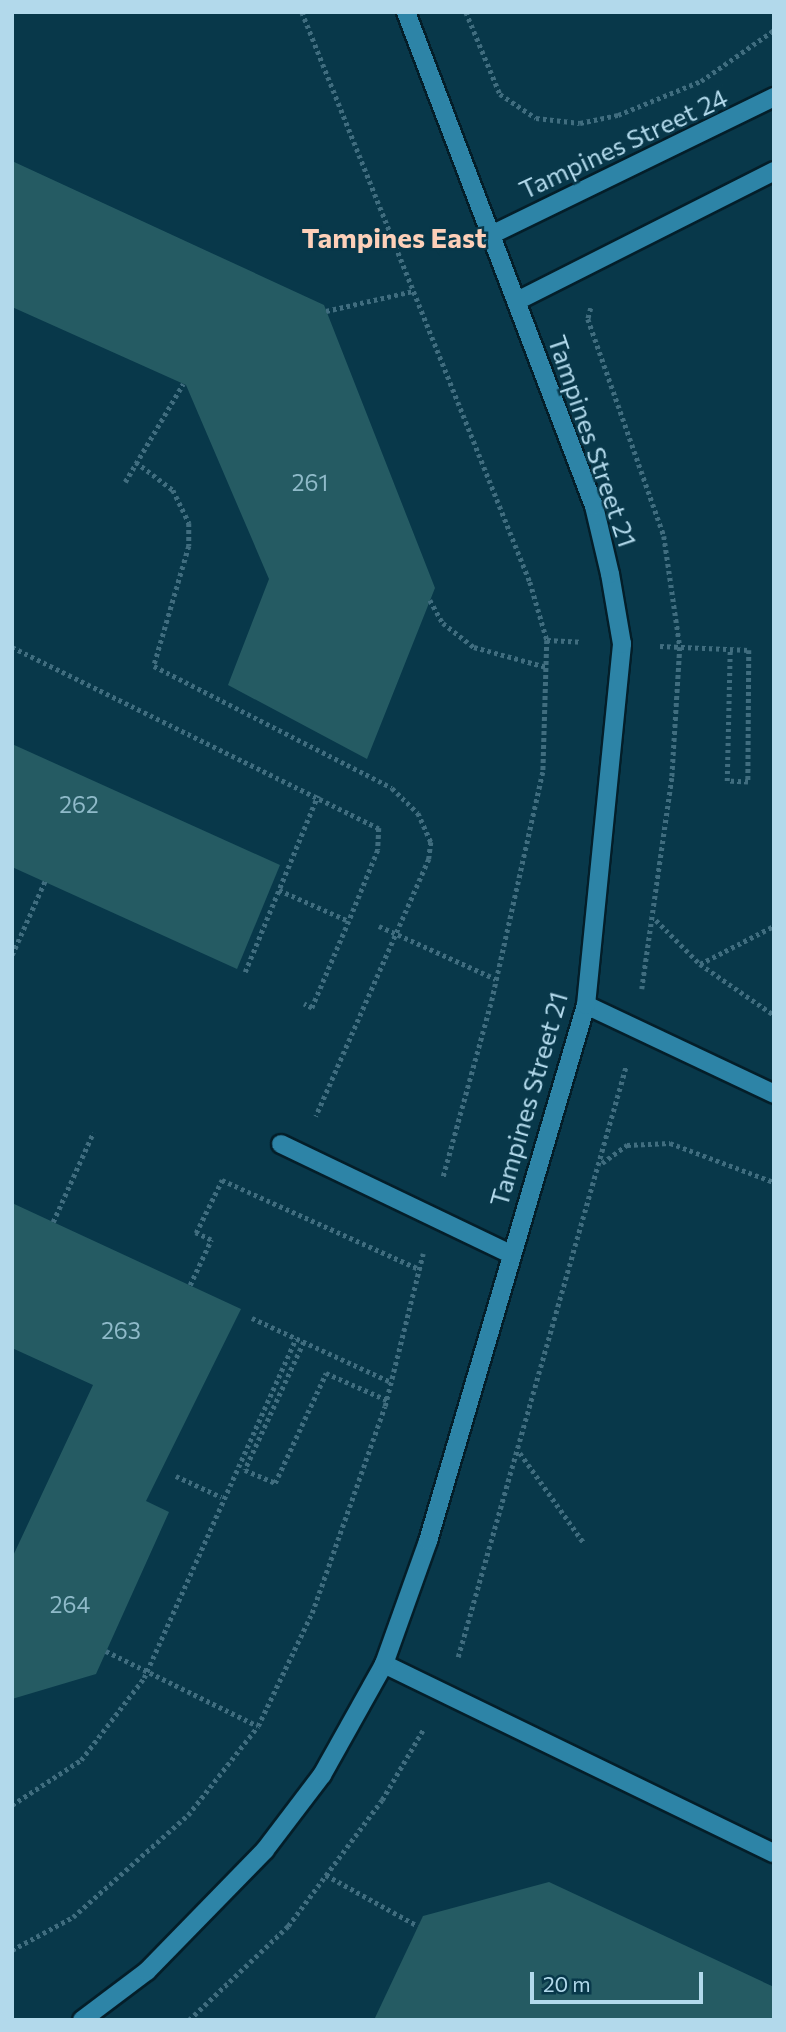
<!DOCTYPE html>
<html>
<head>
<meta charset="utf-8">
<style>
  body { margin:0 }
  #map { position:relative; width:786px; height:2032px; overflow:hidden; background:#08384a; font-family:Commissioner,sans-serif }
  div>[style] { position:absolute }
  .building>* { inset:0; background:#255b63 }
  .path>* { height:4.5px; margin-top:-2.25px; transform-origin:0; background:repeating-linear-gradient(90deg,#406d7f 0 3.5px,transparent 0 7px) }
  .roads { filter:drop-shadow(2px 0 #041e29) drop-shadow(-2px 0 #041e29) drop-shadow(0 2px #041e29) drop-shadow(0 -2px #041e29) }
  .lane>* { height:18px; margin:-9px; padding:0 9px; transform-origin:9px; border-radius:9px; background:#2d84a7 }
  .street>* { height:18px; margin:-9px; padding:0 9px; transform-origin:9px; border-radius:9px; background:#2d84a7 }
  span { translate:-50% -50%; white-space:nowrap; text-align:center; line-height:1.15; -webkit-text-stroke:5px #08384a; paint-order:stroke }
  .number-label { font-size:23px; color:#8fbac9 }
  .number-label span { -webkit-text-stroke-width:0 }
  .street-label { font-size:26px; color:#b2d9eb }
  .neighbourhood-label { font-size:28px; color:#fdd0b9; font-weight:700 }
  .frame { position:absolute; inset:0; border:14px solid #b2d9eb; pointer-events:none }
  .scale { position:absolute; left:530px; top:1972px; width:173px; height:32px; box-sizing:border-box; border:4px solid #b2d9eb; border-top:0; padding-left:9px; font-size:21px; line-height:24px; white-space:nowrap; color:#b2d9eb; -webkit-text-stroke:5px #08384a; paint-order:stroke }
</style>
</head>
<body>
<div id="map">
  <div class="building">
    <i style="clip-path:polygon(12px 161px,324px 305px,435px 588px,367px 759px,228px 685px,269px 579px,186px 385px,12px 307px)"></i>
    <i style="clip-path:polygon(12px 744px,280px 865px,237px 969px,12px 867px)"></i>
    <i style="clip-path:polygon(12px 1203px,241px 1309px,146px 1501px,169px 1512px,96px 1674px,12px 1699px,12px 1558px,93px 1385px,12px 1348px)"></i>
    <i style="clip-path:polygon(549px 1882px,774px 1987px,774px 2020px,374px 2020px,423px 1916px)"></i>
  </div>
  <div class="path">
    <i style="left:302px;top:12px;width:614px;rotate:68.2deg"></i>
    <i style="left:530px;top:582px;width:60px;rotate:73.7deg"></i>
    <i style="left:547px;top:640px;width:132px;rotate:91.7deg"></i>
    <i style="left:543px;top:772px;width:238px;rotate:102.6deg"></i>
    <i style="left:491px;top:1004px;width:180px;rotate:105.4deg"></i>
    <i style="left:466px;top:12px;width:89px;rotate:67.5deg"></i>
    <i style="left:500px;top:94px;width:43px;rotate:33.7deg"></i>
    <i style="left:536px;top:118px;width:44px;rotate:6.5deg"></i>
    <i style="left:580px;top:123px;width:39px;rotate:-12deg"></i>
    <i style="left:618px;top:115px;width:90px;rotate:-22.3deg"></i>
    <i style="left:701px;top:81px;width:89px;rotate:-34.9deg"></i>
    <i style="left:591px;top:308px;width:11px;rotate:105deg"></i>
    <i style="left:588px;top:319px;width:230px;rotate:70.7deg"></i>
    <i style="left:664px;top:536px;width:112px;rotate:81.8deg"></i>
    <i style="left:680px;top:647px;width:131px;rotate:93.5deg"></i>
    <i style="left:672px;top:778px;width:213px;rotate:98.1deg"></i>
    <i style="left:326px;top:311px;width:89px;rotate:-12.9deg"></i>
    <i style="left:136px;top:462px;width:46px;rotate:37.1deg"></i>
    <i style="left:173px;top:490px;width:37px;rotate:64deg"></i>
    <i style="left:189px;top:523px;width:23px;rotate:90deg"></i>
    <i style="left:189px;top:546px;width:125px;rotate:106.3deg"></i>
    <i style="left:154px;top:666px;width:267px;rotate:27.1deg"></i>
    <i style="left:392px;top:788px;width:36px;rotate:44deg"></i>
    <i style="left:418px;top:813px;width:32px;rotate:66deg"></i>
    <i style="left:431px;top:842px;width:17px;rotate:97deg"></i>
    <i style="left:429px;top:859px;width:281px;rotate:113.7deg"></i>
    <i style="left:125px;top:482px;width:114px;rotate:-59.4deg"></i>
    <i style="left:430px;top:600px;width:26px;rotate:61deg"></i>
    <i style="left:443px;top:623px;width:39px;rotate:38deg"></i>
    <i style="left:474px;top:647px;width:75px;rotate:15.5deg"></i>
    <i style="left:547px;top:640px;width:34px;rotate:3deg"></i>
    <i style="left:660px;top:646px;width:89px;rotate:2.6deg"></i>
    <i style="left:749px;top:650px;width:132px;rotate:90.4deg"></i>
    <i style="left:748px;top:782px;width:21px;rotate:-177deg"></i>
    <i style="left:727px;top:781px;width:132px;rotate:-88.7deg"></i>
    <i style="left:12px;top:647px;width:409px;rotate:26.3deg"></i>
    <i style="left:379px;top:828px;width:22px;rotate:93deg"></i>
    <i style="left:378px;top:850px;width:77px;rotate:112.2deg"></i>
    <i style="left:349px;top:921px;width:95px;rotate:113deg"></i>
    <i style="left:312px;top:1008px;width:9px;rotate:-153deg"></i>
    <i style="left:279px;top:890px;width:77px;rotate:23.9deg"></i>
    <i style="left:656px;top:920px;width:62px;rotate:45deg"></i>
    <i style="left:700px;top:964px;width:90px;rotate:34.6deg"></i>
    <i style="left:379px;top:926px;width:128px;rotate:24.4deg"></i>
    <i style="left:12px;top:955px;width:81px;rotate:-66deg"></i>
    <i style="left:700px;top:964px;width:83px;rotate:-27.2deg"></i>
    <i style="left:245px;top:972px;width:191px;rotate:-67.6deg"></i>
    <i style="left:602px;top:1163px;width:31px;rotate:-36deg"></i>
    <i style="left:627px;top:1145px;width:43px;rotate:-2.7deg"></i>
    <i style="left:670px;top:1143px;width:111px;rotate:20.6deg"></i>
    <i style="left:53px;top:1222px;width:98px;rotate:-65.8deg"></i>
    <i style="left:190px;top:1285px;width:50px;rotate:-65deg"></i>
    <i style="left:211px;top:1240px;width:17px;rotate:-155deg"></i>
    <i style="left:196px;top:1233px;width:59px;rotate:-63.9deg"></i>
    <i style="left:222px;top:1180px;width:216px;rotate:24.3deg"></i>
    <i style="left:252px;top:1318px;width:153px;rotate:24.7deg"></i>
    <i style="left:304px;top:1342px;width:141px;rotate:114.7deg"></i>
    <i style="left:245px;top:1470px;width:33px;rotate:23deg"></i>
    <i style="left:275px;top:1483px;width:121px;rotate:-65.1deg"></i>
    <i style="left:326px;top:1373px;width:67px;rotate:23.9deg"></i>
    <i style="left:520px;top:1453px;width:110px;rotate:54.6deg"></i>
    <i style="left:176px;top:1476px;width:50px;rotate:25deg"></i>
    <i style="left:106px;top:1651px;width:169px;rotate:26.3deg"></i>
    <i style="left:458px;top:1657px;width:614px;rotate:-74.13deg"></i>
    <i style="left:12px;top:1805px;width:82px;rotate:-33.1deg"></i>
    <i style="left:81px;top:1760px;width:103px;rotate:-52.5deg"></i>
    <i style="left:144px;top:1678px;width:372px;rotate:-65.9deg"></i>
    <i style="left:326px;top:1875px;width:105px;rotate:29deg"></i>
    <i style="left:12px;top:1950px;width:69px;rotate:-28.4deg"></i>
    <i style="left:73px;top:1917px;width:154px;rotate:-41.6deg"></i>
    <i style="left:188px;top:1815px;width:113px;rotate:-51.8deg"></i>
    <i style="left:258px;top:1726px;width:125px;rotate:-64.5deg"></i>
    <i style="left:312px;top:1613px;width:219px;rotate:-70.6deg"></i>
    <i style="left:385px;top:1406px;width:157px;rotate:-76deg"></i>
    <i style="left:189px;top:2020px;width:137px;rotate:-43.5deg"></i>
    <i style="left:288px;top:1926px;width:157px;rotate:-53.3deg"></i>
    <i style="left:382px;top:1800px;width:83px;rotate:-59.7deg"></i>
  </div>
  <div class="roads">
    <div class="lane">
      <i style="left:281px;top:1144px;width:255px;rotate:25.6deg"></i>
      <i style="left:384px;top:1664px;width:433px;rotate:25.9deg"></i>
    </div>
    <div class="street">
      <i style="left:493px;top:234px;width:313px;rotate:-26deg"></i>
      <i style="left:517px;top:301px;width:288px;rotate:-26.8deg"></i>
      <i style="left:586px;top:1005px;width:208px;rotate:25.3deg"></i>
      <i style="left:82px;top:2020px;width:81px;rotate:-37deg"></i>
      <i style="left:147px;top:1971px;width:169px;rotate:-45.7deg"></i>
      <i style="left:265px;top:1850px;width:94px;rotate:-52.8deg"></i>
      <i style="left:322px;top:1775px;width:127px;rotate:-60.8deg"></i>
      <i style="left:384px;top:1664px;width:131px;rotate:-70.3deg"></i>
      <i style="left:428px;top:1541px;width:559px;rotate:-73.58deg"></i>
      <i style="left:586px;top:1005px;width:363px;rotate:-84.3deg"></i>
      <i style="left:622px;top:644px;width:71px;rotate:-99.7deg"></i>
      <i style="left:610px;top:574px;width:70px;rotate:-103.2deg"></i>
      <i style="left:594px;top:506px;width:529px;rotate:-110.84deg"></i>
    </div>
  </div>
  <div class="number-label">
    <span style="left:310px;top:482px">261</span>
    <span style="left:79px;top:804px">262</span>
    <span style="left:121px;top:1330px">263</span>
    <span style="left:70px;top:1604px">264</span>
  </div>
  <div class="street-label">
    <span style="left:623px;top:143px;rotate:-25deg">Tampines Street 24</span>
    <span style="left:593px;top:441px;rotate:71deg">Tampines Street 21</span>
    <span style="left:528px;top:1099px;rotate:-74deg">Tampines Street 21</span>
  </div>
  <div class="neighbourhood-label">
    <span style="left:394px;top:237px">Tampines East</span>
  </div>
  <div class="frame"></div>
  <div class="scale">20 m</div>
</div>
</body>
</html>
